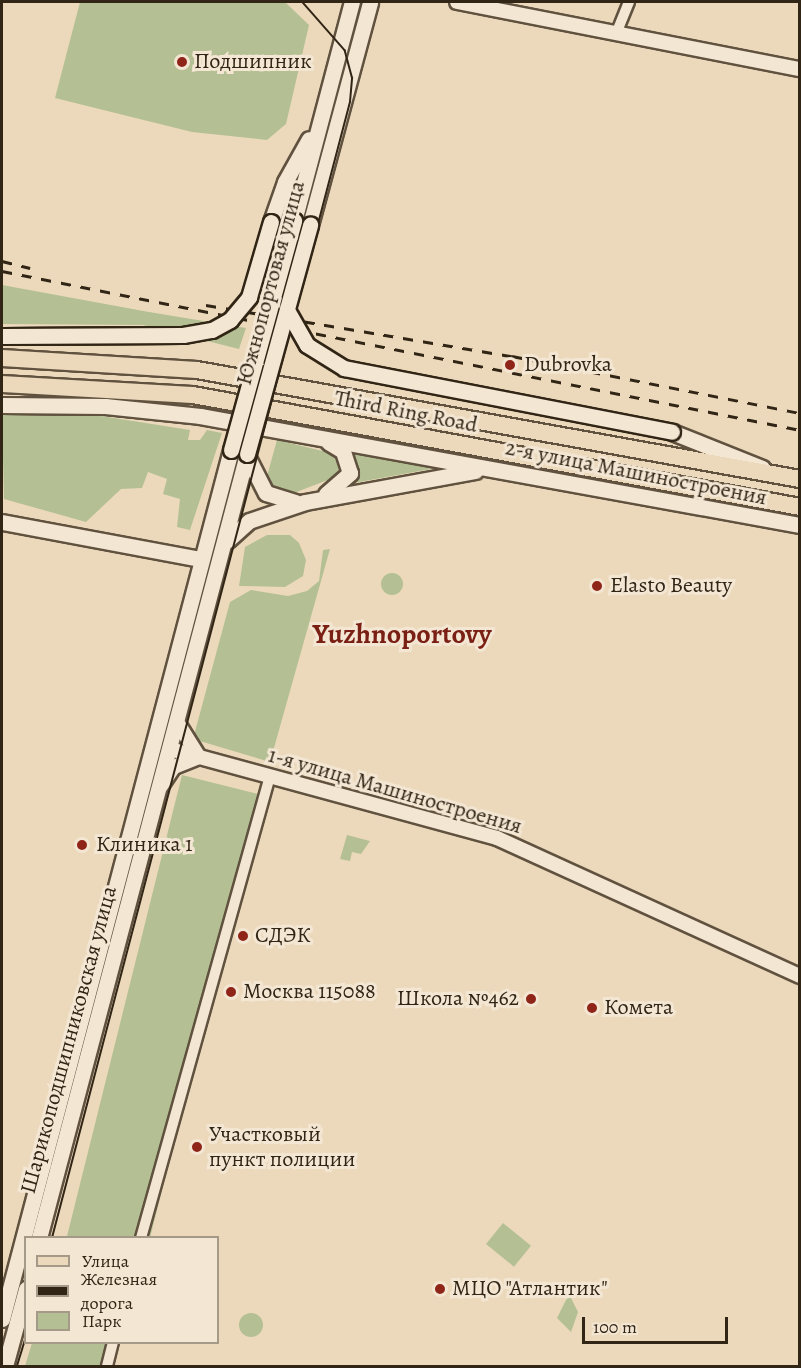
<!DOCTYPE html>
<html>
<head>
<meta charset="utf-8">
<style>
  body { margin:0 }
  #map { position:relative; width:801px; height:1368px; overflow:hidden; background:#ecd9bc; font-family:Alegreya,serif }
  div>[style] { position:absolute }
  .green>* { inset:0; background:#b4c093; transform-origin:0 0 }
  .round { border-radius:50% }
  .roads { filter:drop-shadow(2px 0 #60523f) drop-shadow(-2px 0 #60523f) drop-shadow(0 2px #60523f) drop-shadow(0 -2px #60523f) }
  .minor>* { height:10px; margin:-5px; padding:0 5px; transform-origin:5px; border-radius:5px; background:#f3e6d3 }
  .tertiary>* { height:14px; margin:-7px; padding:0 7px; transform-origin:7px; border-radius:7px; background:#f3e6d3 }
  .secondary>* { height:15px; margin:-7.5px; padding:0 7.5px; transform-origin:7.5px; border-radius:7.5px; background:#f3e6d3 }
  .primary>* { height:16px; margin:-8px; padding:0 8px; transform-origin:8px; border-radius:8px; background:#ecd9bc }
  .tram>* { height:1.5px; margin:-0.75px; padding:0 0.75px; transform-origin:0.75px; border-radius:0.75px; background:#312515 }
  .rail>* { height:3px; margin-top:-1.5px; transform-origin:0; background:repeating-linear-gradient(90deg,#312515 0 10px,transparent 0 20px) }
  .bridges { filter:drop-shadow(2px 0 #312515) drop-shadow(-2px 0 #312515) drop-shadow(0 2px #312515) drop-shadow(0 -2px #312515) }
  .secondary-bridge>* { height:15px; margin:-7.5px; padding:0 7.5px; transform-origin:7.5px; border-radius:7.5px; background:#f3e6d3 }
  .dots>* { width:16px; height:16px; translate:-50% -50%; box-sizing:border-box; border:3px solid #f3e6d3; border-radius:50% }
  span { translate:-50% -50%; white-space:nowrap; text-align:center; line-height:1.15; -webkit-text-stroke:6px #f3e6d3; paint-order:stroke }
  .poi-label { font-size:22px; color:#312515 }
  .left { translate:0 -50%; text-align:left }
  .right { translate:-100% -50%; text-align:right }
  .street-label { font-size:22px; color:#312515 }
  .district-label { font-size:28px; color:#7a1f14; font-weight:700 }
  .frame { position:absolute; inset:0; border:3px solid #312515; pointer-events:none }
  .legend { position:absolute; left:24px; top:1236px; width:195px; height:108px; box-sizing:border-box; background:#f3e6d3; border:2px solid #a59987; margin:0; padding:8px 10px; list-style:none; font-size:18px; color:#312515 }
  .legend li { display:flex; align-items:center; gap:12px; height:30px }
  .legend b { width:30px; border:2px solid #a59987 }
  .scale { position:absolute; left:582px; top:1317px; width:146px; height:27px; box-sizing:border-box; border:3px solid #312515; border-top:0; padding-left:8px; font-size:18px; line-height:21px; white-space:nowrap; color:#312515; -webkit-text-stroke:4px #f3e6d3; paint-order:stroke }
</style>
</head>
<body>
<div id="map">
  <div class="green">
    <i style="clip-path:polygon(80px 2px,285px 2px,309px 25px,286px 124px,267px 140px,192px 132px,55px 98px)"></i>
    <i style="clip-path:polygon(2px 285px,149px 312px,246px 328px,239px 349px,143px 325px,2px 324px)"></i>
    <i style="clip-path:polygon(76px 412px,190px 430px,188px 440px,200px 440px,207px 430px,222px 433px,190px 530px,177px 527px,180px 499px,163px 494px,167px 479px,148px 472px,142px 488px,121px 489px,86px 522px,4px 499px,2px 413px)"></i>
    <i style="clip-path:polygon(277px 440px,331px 453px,339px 464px,338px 476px,294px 493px,276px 489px,267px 476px)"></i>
    <i style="clip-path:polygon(347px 449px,442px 467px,348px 484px)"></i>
    <i style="clip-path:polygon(267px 535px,290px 535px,299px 543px,306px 560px,303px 576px,285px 587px,239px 586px,245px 547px)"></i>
    <i style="clip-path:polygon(330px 549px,270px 762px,193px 739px,230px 602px,251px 590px,288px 596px,307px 591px,319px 581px,323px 550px)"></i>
    <i class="round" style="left:381px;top:573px;width:22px;height:22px"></i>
    <i style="left:182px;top:775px;width:81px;height:479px;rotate:14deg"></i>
    <i style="clip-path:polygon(347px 835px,370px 841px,361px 854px,352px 852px,350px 861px,340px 859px)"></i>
    <i style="left:503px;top:1223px;width:36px;height:27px;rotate:39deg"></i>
    <i style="clip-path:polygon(569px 1294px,578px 1312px,571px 1332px,557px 1318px)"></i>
    <i class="round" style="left:239px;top:1313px;width:24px;height:24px"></i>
    <i style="clip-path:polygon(32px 1343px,110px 1343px,103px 1366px,25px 1366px)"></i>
  </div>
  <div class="roads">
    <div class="minor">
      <i style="left:616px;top:34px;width:35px;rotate:-68deg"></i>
      <i style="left:141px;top:1238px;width:480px;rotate:-74.4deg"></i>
      <i style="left:107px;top:1366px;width:25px;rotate:-76deg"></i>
    </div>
    <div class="tertiary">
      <i style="left:457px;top:2px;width:349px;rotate:11.1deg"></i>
      <i style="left:177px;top:722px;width:41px;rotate:57.8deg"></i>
      <i style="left:170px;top:749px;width:339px;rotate:15.2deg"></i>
      <i style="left:497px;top:838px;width:333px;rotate:24.5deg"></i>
      <i style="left:161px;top:786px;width:23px;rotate:-56deg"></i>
      <i style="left:174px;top:767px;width:27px;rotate:-22deg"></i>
    </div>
    <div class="secondary">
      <i style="left:294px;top:221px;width:227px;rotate:-75.2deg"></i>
      <i style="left:271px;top:222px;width:42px;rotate:-70.7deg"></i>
      <i style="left:285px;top:182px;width:49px;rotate:-60.8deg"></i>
      <i style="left:310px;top:225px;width:231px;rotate:-74.9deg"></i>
      <i style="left:2px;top:405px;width:103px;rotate:0.6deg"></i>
      <i style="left:105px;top:406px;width:96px;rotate:6deg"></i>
      <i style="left:200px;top:416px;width:610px;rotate:10.3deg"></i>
      <i style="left:672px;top:432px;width:97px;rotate:21.8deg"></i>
      <i style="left:248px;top:458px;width:39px;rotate:63deg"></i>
      <i style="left:266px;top:493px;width:31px;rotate:17deg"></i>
      <i style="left:326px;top:494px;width:32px;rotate:-41deg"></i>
      <i style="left:350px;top:473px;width:23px;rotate:-108deg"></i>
      <i style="left:343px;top:451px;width:17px;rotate:-149deg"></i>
      <i style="left:2px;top:522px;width:201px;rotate:10.6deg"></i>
      <i style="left:228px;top:540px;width:28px;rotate:-42deg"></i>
      <i style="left:249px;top:521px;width:59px;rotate:-18.7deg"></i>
      <i style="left:305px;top:502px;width:173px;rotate:-10.3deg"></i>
      <i style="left:39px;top:1238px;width:811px;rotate:-75.14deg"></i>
      <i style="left:2px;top:1319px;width:899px;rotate:-75.24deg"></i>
      <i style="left:5px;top:1366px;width:80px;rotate:-74.7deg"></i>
    </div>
    <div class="primary">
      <i style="left:2px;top:358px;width:195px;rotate:3.5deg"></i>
      <i style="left:197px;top:370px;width:613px;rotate:10.25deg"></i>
      <i style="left:2px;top:384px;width:191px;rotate:3.3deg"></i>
      <i style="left:193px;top:395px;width:617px;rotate:10.45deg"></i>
    </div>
  </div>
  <div class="tram">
    <i style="left:52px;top:1238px;width:1174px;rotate:-75.3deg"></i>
    <i style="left:350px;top:102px;width:24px;rotate:-85deg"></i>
    <i style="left:352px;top:78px;width:28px;rotate:-105deg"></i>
    <i style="left:345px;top:51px;width:65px;rotate:-131.3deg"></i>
    <i style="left:17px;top:1366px;width:31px;rotate:-73deg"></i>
  </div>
  <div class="rail">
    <i style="left:2px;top:261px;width:29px;rotate:14deg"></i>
    <i style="left:2px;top:271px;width:814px;rotate:11.27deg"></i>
    <i style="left:206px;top:305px;width:310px;rotate:9.5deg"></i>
    <i style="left:512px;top:356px;width:294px;rotate:11.2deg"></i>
  </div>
  <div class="bridges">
    <div class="secondary-bridge">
      <i style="left:287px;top:310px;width:40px;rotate:60.3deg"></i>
      <i style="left:307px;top:345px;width:44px;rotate:31.9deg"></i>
      <i style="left:344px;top:368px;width:334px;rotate:11deg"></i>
      <i style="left:2px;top:336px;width:181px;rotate:-0.3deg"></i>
      <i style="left:183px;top:335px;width:29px;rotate:-10deg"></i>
      <i style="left:212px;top:330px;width:21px;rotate:-29deg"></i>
      <i style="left:230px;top:320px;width:30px;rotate:-50deg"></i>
      <i style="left:249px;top:297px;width:78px;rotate:-73.7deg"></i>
      <i style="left:231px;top:450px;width:238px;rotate:-74.6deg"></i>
      <i style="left:247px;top:454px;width:238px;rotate:-74.6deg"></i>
    </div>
  </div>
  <div class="dots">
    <i style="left:182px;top:62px;background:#8f2418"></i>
    <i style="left:510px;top:365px;background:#8f2418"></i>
    <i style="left:597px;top:586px;background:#8f2418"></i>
    <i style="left:82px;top:845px;background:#8f2418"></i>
    <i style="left:243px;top:936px;background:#8f2418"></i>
    <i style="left:231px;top:992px;background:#8f2418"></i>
    <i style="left:531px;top:999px;background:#8f2418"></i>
    <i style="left:592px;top:1008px;background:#8f2418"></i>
    <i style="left:197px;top:1147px;background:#8f2418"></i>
    <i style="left:440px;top:1289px;background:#8f2418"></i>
  </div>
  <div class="poi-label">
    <span class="left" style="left:194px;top:62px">Подшипник</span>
    <span class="left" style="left:524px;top:365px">Dubrovka</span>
    <span class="left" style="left:610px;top:586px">Elasto Beauty</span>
    <span class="left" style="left:96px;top:845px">Клиника 1</span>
    <span class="left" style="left:255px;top:936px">СДЭК</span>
    <span class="left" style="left:243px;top:992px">Москва 115088</span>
    <span class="right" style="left:519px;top:999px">Школа №462</span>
    <span class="left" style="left:604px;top:1008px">Комета</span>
    <span class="left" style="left:209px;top:1147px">Участковый<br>пункт полиции</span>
    <span class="left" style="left:452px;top:1289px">МЦО "Атлантик"</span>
  </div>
  <div class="street-label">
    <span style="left:271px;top:283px;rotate:-75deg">Южнопортовая улица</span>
    <span style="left:406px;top:412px;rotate:11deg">Third Ring Road</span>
    <span style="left:636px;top:473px;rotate:11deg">2-я улица Машиностроения</span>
    <span style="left:395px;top:791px;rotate:16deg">1-я улица Машиностроения</span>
    <span style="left:69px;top:1040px;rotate:-75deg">Шарикоподшипниковская улица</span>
  </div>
  <div class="district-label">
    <span style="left:402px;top:634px">Yuzhnoportovy</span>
  </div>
  <div class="frame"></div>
  <ul class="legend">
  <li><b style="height:8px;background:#ecd9bc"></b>Улица</li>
  <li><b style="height:8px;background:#312515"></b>Железная дорога</li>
  <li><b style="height:16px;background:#b4c093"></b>Парк</li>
  </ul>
  <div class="scale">100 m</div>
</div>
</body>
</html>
